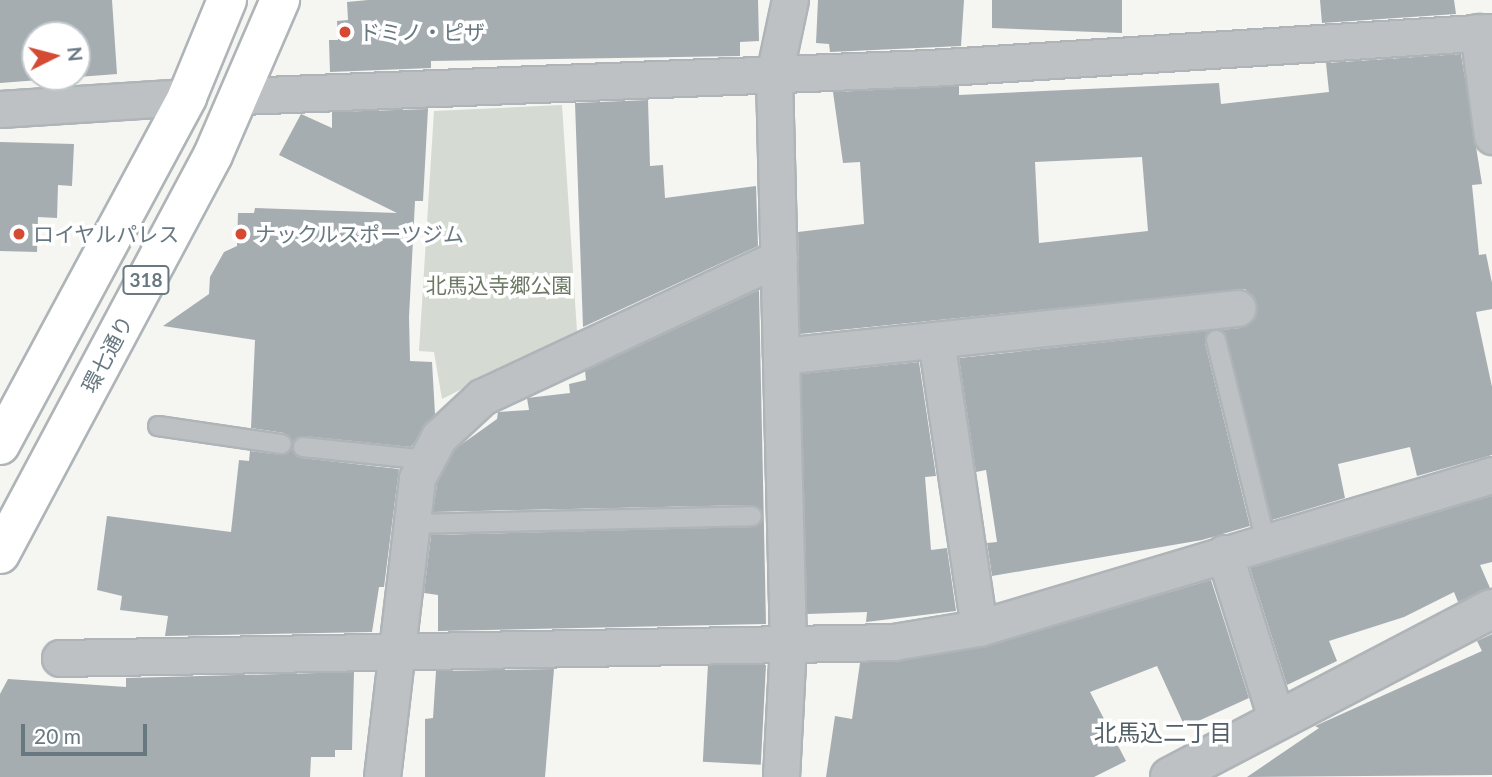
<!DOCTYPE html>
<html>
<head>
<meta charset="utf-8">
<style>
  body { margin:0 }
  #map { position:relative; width:1492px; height:777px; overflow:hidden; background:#f5f5f2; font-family:Lato,"Noto Sans JP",sans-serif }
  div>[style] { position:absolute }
  .green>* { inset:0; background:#d5dad2 }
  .building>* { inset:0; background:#a5adb1; transform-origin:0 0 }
  .roads { filter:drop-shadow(2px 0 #aeb4b7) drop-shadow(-2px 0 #aeb4b7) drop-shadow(0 2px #aeb4b7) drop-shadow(0 -2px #aeb4b7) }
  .service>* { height:18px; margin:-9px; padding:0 9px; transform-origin:9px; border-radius:9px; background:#bdc1c4 }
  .minor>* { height:35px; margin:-17.5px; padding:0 17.5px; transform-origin:17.5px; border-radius:17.5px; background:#bdc1c4 }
  .tertiary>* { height:38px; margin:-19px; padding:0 19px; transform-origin:19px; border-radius:19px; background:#bdc1c4 }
  .primary>* { height:38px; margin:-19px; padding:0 19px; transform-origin:19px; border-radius:19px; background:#fff }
  .dots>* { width:19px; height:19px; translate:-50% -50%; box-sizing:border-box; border:4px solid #fff; border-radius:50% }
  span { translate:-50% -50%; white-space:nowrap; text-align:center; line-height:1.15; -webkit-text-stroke:7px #fff; paint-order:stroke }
  .shield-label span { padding:2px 5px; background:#fff; border:2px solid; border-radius:5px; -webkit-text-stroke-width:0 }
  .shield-label { font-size:19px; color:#677881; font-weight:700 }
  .poi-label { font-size:21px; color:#677881 }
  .left { translate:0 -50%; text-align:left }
  .park-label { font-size:21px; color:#6b7965 }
  .street-label { font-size:21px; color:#677881 }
  .neighbourhood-label { font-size:23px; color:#546067 }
  .north { position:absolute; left:21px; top:21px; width:70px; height:70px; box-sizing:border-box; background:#fff; border:2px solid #c2c9cd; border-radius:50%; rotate:84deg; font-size:19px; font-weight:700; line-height:28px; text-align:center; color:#677881 }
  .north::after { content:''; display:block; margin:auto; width:24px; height:32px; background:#d54a33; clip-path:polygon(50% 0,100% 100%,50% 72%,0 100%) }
  .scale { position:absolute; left:21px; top:724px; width:126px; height:32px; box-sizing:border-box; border:4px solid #677881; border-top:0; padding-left:9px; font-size:21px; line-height:24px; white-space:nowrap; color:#677881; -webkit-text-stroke:5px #fff; paint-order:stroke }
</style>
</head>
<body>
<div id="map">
  <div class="green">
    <i style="clip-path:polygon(562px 105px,577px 331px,442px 399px,434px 352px,419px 351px,434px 111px)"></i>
  </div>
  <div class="building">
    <i style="clip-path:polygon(evenodd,0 0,112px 0,117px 74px,0 83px,0 0,35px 35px,77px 35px,77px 77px,35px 77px,35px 35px)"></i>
    <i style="clip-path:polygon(368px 0,758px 0,759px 41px,740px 42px,740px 56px,431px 61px,431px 68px,330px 72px,329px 40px,338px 40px,337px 21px,348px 20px,347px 2px)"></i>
    <i style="clip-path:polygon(818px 0,964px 0,961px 46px,830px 52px,829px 44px,816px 43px)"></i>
    <i style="clip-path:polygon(992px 0,1122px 0,1122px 33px,992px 28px)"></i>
    <i style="clip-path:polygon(1320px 0,1454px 0,1456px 14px,1322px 23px)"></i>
    <i style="clip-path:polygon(evenodd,1461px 54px,1482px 184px,1472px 185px,1479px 255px,1486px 254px,1492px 283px,1492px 309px,1476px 312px,1492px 387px,1492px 455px,1417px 476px,1410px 447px,1338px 464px,1345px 498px,1272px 520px,1221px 330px,1240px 328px,1255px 317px,1254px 297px,1245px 289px,800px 334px,798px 232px,864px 224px,860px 162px,843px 163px,833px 92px,959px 86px,959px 95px,1219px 83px,1221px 104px,1329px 92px,1326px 63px,1461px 54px,1142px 157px,1148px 231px,1039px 243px,1035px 162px,1142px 157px)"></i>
    <i style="clip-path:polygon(648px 100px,650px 166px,663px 165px,665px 198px,756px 186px,758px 246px,583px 327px,575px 103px)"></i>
    <i style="clip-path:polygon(428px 109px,423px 201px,415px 201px,409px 317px,410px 361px,432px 362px,435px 414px,411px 447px,304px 436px,293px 442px,284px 433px,251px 428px,255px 340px,163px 326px,209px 294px,210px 277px,224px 252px,237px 246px,238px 213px,254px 213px,255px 208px,397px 213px,279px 155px,301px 114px,332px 128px,332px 112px)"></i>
    <i style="clip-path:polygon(0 142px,74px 144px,72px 186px,58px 185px,57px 218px,38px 217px,37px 252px,0 251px)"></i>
    <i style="clip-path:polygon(759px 290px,766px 624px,438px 631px,438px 595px,424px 593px,431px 535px,752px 527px,762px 522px,762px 511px,752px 505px,433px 512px,437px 484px,455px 449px,497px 419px,498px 412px,529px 410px,527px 398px,570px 393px,569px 384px,586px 380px,585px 371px)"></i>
    <i style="clip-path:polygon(1209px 331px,1205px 343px,1250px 526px,1202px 540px,992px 576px,987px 543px,997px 542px,986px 470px,976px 472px,959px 358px)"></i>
    <i style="clip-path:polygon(919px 362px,936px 476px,925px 477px,931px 550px,947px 548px,956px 611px,866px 622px,867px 612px,807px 614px,801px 374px)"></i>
    <i style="clip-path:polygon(292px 449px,302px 458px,399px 469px,384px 587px,379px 587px,372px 632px,165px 636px,168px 616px,120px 610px,122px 596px,97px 590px,107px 516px,231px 532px,239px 460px,249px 461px,250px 451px,281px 455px)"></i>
    <i style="clip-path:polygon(1492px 496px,1492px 562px,1480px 565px,1490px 588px,1458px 602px,1454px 592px,1404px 617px,1329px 641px,1337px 661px,1287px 685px,1250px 568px)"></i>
    <i style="clip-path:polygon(1211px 580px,1249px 698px,1185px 727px,1157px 666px,1090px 692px,1126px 761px,1094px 777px,826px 777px,835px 716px,852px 719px,860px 663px,985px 647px)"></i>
    <i style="clip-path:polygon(1492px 634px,1492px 775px,1247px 777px,1319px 728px,1315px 726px,1482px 651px,1477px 641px)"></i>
    <i style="left:766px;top:665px;width:100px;height:58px;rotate:93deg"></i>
    <i style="clip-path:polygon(554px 669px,545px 777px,425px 777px,425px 719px,433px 718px,436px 671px)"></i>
    <i style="clip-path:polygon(354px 672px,352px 750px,335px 750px,335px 757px,311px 757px,310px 777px,0 777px,0 694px,8px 679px,126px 687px,126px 678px)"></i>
  </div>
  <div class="roads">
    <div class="service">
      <i style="left:1216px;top:340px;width:208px;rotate:76.1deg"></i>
      <i style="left:158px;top:426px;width:125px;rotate:8.3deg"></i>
      <i style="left:303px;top:447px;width:125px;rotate:6deg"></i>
      <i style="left:412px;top:524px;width:340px;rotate:-1.3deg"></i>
    </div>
    <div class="minor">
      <i style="left:1478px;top:32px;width:105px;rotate:82.3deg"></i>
      <i style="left:241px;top:96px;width:690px;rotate:-2.33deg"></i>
      <i style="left:930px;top:68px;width:563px;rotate:-3.67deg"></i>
      <i style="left:0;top:109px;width:187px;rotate:-3.7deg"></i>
      <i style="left:936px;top:340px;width:291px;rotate:81.5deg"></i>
      <i style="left:781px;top:356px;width:459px;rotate:-6deg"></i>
      <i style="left:1224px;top:553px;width:176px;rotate:72.5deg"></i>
      <i style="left:60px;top:658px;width:834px;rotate:-1.1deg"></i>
      <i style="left:894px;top:642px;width:86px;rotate:-9.4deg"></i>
      <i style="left:979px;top:628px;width:535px;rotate:-16.61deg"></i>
      <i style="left:382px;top:777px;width:301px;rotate:-83.3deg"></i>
      <i style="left:417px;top:478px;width:47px;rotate:-61.8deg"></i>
      <i style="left:439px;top:437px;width:59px;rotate:-42.9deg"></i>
      <i style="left:482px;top:397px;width:328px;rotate:-25.1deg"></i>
      <i style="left:781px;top:777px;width:132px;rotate:-87deg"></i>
      <i style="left:788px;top:645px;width:570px;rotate:-91.41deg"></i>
      <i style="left:774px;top:75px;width:77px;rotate:-78deg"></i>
    </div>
    <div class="tertiary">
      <i style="left:1170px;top:777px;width:363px;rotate:-27.6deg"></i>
    </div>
    <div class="primary">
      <i style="left:0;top:445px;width:395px;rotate:-61.7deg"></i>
      <i style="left:187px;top:97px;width:105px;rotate:-67.6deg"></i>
      <i style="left:0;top:554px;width:452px;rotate:-61.9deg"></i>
      <i style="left:213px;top:155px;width:169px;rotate:-66.6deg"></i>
    </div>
  </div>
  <div class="dots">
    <i style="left:345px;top:32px;background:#d54a33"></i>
    <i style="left:19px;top:234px;background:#d54a33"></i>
    <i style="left:241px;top:234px;background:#d54a33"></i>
  </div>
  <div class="shield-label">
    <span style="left:146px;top:280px">318</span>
  </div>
  <div class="poi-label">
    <span class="left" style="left:359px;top:32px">ドミノ・ピザ</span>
    <span class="left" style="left:33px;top:234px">ロイヤルパレス</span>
    <span class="left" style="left:255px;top:234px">ナックルスポーツジム</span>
  </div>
  <div class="park-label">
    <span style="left:499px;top:285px">北馬込寺郷公園</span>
  </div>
  <div class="street-label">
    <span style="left:107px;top:354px;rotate:-62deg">環七通り</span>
  </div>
  <div class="neighbourhood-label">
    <span style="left:1163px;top:732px">北馬込二丁目</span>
  </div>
  <div class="north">N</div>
  <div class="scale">20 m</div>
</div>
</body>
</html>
